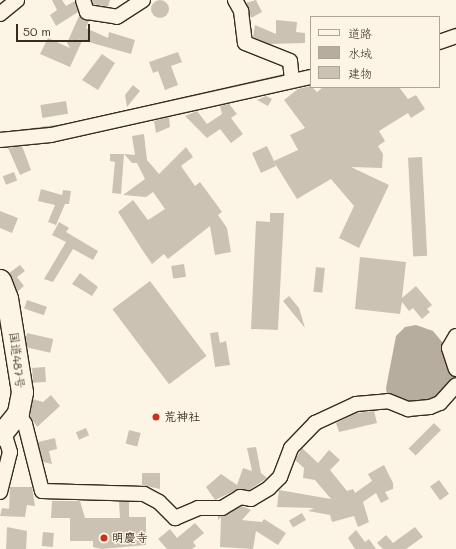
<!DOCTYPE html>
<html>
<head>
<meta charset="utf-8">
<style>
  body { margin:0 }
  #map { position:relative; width:456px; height:549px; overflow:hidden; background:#fcf5e5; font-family:Mali,"Klee One",sans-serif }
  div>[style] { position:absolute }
  .water>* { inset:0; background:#b7ad9e }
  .stream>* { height:3px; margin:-1.5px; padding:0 1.5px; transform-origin:1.5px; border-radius:1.5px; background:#b7ad9e }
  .building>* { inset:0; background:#ccc2b3; transform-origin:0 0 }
  .round { border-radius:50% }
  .roads { filter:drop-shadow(1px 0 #3b2a1e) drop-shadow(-1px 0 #3b2a1e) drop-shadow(0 1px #3b2a1e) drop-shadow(0 -1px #3b2a1e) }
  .minor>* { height:14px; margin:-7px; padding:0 7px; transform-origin:7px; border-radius:7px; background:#fcf5e5 }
  .highway>* { height:21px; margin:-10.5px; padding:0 10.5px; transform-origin:10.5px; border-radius:10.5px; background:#fcf5e5 }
  .dots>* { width:11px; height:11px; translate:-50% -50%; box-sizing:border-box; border:2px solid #fcf5e5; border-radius:50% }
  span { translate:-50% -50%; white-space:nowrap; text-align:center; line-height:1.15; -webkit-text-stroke:3px #fcf5e5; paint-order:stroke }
  .street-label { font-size:12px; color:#3b2a1e }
  .poi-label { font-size:12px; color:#3b2a1e; font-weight:700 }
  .left { translate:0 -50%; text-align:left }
  .legend { position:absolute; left:310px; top:16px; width:130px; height:72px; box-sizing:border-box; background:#fcf5e5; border:1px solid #afa495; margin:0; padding:5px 7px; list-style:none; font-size:12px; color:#3b2a1e }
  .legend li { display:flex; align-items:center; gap:8px; height:20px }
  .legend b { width:20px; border:1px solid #afa495 }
  .scale { position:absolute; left:16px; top:24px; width:74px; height:18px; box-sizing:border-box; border:2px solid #3b2a1e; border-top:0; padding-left:5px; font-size:12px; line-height:14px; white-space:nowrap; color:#3b2a1e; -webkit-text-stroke:3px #fcf5e5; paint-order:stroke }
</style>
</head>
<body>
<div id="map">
  <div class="water">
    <i style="clip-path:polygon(416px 325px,433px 331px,443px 343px,454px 379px,439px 399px,414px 406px,387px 396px,386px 388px,396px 336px,405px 327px)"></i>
  </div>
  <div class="stream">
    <i style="left:445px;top:33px;width:12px;rotate:-24deg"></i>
    <i style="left:295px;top:73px;width:16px;rotate:-11deg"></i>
    <i style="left:161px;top:103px;width:130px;rotate:-12.9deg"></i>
    <i style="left:9px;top:132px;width:63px;rotate:-7.4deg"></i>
  </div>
  <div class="building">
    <i style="clip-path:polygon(52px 0,62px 0,66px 6px,75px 1px,78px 12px,56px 26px,50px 15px,57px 10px)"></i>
    <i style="clip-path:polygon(92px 0,110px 0,108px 7px,93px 4px)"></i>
    <i style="clip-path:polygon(256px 0,262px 12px,251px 18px,246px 3px)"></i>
    <i class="round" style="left:151px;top:0;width:18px;height:18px"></i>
    <i style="clip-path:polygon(79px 16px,89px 21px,86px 28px,108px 38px,109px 32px,135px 40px,131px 54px,78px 39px,82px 41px,70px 67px,40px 54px,48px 38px,70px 48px,67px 43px)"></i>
    <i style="clip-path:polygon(276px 20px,297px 22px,296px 32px,305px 33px,305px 43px,269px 44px,253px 37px,255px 25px,276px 34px)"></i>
    <i style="clip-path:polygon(178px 52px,182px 62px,171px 66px,178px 85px,165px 90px,158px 71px,153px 73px,149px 62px)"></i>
    <i style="clip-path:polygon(102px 54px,115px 63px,98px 90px,82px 80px)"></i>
    <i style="clip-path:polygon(133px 85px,140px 91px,127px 107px,125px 95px)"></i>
    <i style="clip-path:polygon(311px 86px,317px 92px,323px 87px,399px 87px,408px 99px,416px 95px,425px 109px,411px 118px,408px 113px,379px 131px,385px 141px,378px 146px,383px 154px,382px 168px,351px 167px,389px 185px,359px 248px,339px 238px,354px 206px,331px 179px,297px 199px,274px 162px,276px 166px,261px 173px,252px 153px,267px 146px,274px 161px,298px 150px,290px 135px,305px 128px,284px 100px,298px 89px)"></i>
    <i style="clip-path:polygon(266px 96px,272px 99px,268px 106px,257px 100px)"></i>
    <i style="left:66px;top:101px;width:13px;height:26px;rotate:81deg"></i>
    <i style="clip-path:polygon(229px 104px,237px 114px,231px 118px,243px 134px,231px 143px,220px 129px,207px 138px,185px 116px,197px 111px,207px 124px,222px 114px,220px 106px)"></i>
    <i style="clip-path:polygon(169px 117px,170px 127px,156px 133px,154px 121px)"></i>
    <i style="clip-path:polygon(144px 134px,147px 160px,159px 174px,186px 147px,193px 157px,181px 166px,195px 186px,200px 182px,222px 212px,218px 215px,227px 228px,231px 252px,215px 255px,210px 226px,168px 259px,164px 254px,152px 264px,143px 251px,118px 212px,133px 200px,148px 220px,165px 209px,153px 192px,146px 197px,123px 195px,145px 179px,137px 163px,132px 163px,124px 154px,135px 155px,132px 136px)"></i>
    <i style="clip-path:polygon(22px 146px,31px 170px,20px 175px,8px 148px)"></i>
    <i style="clip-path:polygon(110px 154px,124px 154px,121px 194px,112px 193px,115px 162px,110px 161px)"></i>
    <i style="left:422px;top:157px;width:99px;height:14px;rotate:87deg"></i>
    <i style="left:14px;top:172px;width:9px;height:12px;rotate:69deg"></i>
    <i style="clip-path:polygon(41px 189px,62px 195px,63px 190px,71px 191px,69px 204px,65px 204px,56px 225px,48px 222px,55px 205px,38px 201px)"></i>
    <i style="clip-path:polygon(0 211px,18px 218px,12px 233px,0 228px)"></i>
    <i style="clip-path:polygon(270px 213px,284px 213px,278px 330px,251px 329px,256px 221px,270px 222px)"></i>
    <i style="clip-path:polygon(59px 222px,69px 228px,66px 232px,98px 251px,93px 260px,73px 249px,53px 282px,44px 279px,66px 242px,52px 235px)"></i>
    <i style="clip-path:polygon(360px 257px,406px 262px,402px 298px,416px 286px,432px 305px,427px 309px,430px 312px,422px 319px,413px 308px,409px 311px,402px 302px,400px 314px,355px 309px)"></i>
    <i style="left:184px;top:264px;width:13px;height:13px;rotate:81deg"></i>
    <i style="clip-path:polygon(20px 265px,25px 271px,17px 277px,24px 286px,17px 292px,9px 273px)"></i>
    <i style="left:316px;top:267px;width:9px;height:25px;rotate:6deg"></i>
    <i style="clip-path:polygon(80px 273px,98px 287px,92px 296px,72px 284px)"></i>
    <i style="left:150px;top:281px;width:94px;height:47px;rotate:53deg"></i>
    <i style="clip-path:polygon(289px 296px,299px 308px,305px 328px,283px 301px)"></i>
    <i style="left:27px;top:300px;width:21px;height:9px;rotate:19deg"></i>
    <i style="clip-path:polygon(218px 332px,220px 343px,226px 341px,230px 365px,215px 367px,210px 333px)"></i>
    <i style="left:27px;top:333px;width:27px;height:14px;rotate:13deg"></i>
    <i style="left:45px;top:367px;width:15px;height:13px;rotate:86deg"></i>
    <i style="clip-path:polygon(51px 395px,60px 406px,37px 427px,30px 416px,33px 399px,43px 402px)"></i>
    <i style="clip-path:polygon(374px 411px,377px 423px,339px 432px,336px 423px,356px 413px)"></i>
    <i style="left:434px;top:423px;width:10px;height:36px;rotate:45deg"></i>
    <i style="left:86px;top:428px;width:8px;height:11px;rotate:67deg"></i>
    <i style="left:129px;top:430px;width:12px;height:14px;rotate:14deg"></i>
    <i style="clip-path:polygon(55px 438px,57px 449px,49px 451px,52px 464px,43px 462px,38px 442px)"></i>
    <i style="clip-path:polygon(256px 447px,261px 473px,267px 478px,249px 490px,236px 490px,215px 500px,206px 487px,221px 474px,237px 485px,243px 468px,252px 471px,247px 448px)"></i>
    <i style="clip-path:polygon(302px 448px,318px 463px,329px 450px,340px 460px,330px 470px,347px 491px,353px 489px,355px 493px,372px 481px,368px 474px,384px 465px,393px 483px,393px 489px,385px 492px,389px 499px,381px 503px,376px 493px,363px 502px,369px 522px,358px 527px,354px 516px,332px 522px,330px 515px,308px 511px,314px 508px,277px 507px,279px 490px,331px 499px,315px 480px,303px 478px,304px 468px,295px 460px)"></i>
    <i style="clip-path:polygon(142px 473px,160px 473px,160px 489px,142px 485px)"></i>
    <i style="left:439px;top:480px;width:17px;height:11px;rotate:54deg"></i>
    <i style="clip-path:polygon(10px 487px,32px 487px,35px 506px,27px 505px,25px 517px,0 516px,2px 508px,9px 509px)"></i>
    <i style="clip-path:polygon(52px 501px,80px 501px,85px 518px,120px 518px,119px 502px,129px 502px,129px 517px,146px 517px,146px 545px,102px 549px,93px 547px,93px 541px,70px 541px,70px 518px,51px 518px)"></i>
    <i style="clip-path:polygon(242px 506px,251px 510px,242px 520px,262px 522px,264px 519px,286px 533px,278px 545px,256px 531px,253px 549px,220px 547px,221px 517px,218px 520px,218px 516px)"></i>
    <i style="left:302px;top:513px;width:8px;height:15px;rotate:60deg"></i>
    <i style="clip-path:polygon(195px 523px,204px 533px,193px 542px,196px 546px,192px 549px,167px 549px,158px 539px,170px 529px,177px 538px)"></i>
    <i style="clip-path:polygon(7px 527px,27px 531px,26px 549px,6px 549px)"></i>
    <i style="clip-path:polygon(415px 527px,423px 537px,406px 549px,383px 549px,377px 543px,386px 535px,393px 543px)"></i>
    <i style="clip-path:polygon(356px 530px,365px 542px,369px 539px,376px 549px,355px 549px,348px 538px)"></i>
    <i style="left:43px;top:532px;width:11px;height:14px;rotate:5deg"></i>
  </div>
  <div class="roads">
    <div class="minor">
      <i style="left:83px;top:0;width:13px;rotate:72deg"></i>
      <i style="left:87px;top:12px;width:30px;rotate:9deg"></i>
      <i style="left:117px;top:17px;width:31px;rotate:-33deg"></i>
      <i style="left:235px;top:0;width:13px;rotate:61deg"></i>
      <i style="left:241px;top:11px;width:32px;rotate:83deg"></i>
      <i style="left:245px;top:43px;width:48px;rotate:21.8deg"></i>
      <i style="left:290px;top:61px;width:19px;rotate:84deg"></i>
      <i style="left:0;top:14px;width:22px;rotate:-39deg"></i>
      <i style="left:439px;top:42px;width:18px;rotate:-19deg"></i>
      <i style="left:0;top:140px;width:51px;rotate:-5.6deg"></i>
      <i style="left:51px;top:135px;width:266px;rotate:-12.6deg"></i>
      <i style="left:456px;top:336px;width:14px;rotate:120deg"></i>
      <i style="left:449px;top:348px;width:22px;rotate:72deg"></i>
      <i style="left:18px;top:413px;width:13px;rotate:58deg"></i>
      <i style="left:25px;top:424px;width:69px;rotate:75.8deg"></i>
      <i style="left:42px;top:491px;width:102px;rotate:1.7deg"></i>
      <i style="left:144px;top:494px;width:17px;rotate:28deg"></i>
      <i style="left:159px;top:502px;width:23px;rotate:45deg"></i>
      <i style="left:175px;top:518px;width:25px;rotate:-23deg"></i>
      <i style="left:198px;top:508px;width:24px"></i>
      <i style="left:222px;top:508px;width:21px;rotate:-31deg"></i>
      <i style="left:240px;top:497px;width:11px;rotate:10deg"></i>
      <i style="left:251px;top:499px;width:21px;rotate:-31deg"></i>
      <i style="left:269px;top:488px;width:16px;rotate:-45deg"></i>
      <i style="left:280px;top:477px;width:31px;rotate:-69deg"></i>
      <i style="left:291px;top:448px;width:35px;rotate:-46deg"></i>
      <i style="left:315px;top:423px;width:45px;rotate:-24.9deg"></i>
      <i style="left:356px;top:404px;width:32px;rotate:-5deg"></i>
      <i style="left:388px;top:401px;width:22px;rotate:22deg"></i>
      <i style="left:408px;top:409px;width:22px;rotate:-5deg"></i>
      <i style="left:430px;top:407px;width:11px;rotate:-22deg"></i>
      <i style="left:440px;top:403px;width:24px;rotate:-48deg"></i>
      <i style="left:0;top:492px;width:41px;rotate:-76deg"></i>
      <i style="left:10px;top:452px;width:21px;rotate:-107deg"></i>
    </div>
    <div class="highway">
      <i style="left:0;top:280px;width:19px;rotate:69deg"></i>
      <i style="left:7px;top:298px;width:95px;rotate:80.9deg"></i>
      <i style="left:22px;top:392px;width:21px;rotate:101deg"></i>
      <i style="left:18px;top:413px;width:28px;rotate:129deg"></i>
    </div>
  </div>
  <div class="dots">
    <i style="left:156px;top:417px;background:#c8321e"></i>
    <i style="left:104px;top:538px;background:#c8321e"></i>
  </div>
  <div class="street-label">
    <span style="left:17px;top:360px;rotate:83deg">国道487号</span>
  </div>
  <div class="poi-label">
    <span class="left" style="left:164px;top:417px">荒神社</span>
    <span class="left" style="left:112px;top:538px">明慶寺</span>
  </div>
  <ul class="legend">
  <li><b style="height:5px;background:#fcf5e5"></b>道路</li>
  <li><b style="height:11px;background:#b7ad9e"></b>水域</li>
  <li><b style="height:11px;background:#ccc2b3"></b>建物</li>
  </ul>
  <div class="scale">50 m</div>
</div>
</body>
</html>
